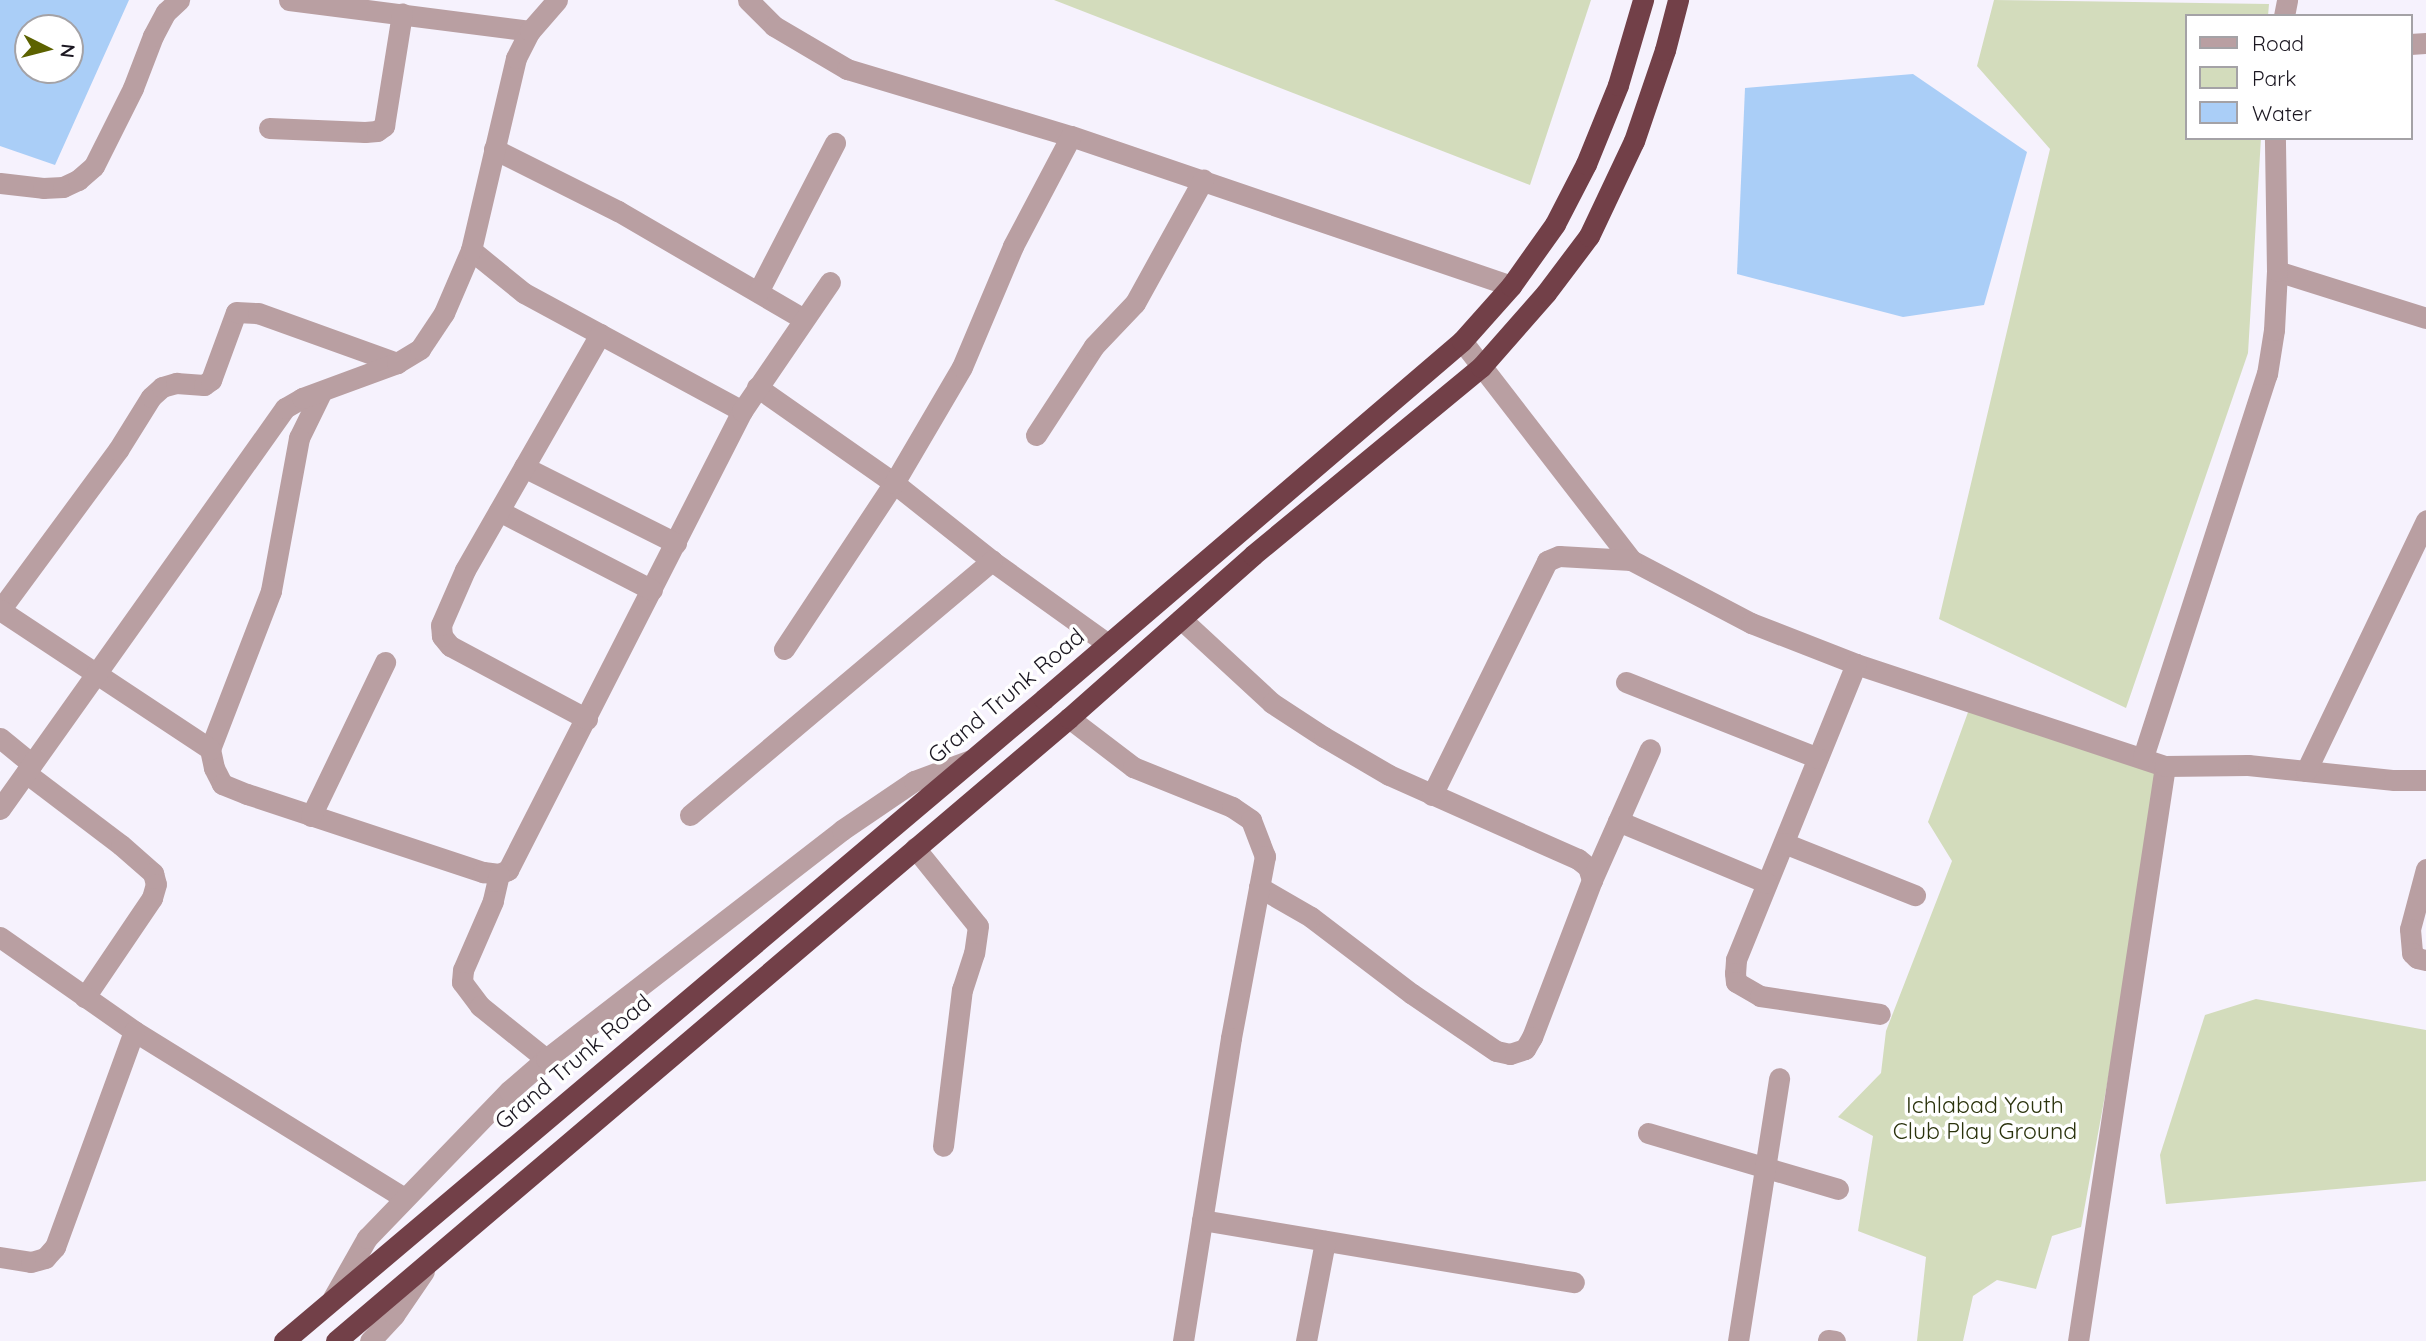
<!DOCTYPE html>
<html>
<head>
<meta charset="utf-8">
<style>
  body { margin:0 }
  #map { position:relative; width:2426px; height:1341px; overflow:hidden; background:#f6f2fd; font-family:Quicksand,sans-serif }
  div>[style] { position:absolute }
  .green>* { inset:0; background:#d3dcbc }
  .water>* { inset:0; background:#aacef7 }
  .minor>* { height:21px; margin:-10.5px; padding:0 10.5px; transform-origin:10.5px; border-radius:10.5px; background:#b99fa2 }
  .highway>* { height:21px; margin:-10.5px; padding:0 10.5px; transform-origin:10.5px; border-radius:10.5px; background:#724048 }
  span { translate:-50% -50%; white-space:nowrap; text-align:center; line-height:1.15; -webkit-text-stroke:7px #fff; paint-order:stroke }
  .street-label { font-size:23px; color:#1b1721 }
  .park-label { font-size:23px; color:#2b330d }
  .legend { position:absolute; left:2185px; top:14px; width:228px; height:126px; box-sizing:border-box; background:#fff; border:2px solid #a4a2a6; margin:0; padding:9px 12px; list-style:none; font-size:21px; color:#1b1721 }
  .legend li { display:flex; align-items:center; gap:14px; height:35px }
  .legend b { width:35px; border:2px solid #a4a2a6 }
  .north { position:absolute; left:14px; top:14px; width:70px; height:70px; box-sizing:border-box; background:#fff; border:2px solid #a4a2a6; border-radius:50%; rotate:96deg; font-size:19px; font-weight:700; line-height:28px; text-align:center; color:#1b1721 }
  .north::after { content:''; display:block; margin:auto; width:24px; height:32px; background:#5c6200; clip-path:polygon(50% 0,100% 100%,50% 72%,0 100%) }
</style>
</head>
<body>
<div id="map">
  <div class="green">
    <i style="clip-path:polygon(1054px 0,1591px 0,1530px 185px)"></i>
    <i style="clip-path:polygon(1994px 0,2269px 4px,2268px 16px,2186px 16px,2186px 138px,2261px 138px,2248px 353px,2126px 708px,1939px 619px,2050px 149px,1977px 66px)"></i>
    <i style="clip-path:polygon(1971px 704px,2165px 766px,2081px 1227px,2052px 1236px,2036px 1289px,1997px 1280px,1973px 1296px,1963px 1341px,1917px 1341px,1926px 1257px,1858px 1231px,1873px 1136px,1838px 1117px,1881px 1073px,1886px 1031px,1952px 861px,1928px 822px)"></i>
    <i style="clip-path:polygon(2256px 999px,2426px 1030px,2426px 1181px,2166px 1204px,2160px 1155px,2205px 1015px)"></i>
  </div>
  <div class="water">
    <i style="clip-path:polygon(evenodd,0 0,129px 0,55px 165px,0 146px,0 0,28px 28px,70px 28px,70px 70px,28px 70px,28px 28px)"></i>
    <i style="clip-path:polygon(1913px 74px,2027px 152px,1984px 305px,1903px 317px,1737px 274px,1745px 88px)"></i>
  </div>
  <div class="minor">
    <i style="left:289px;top:0;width:243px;rotate:7.3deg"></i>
    <i style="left:748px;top:0;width:37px;rotate:45deg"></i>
    <i style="left:774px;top:26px;width:85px;rotate:30.5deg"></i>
    <i style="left:847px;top:69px;width:234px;rotate:16.7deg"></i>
    <i style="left:1071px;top:136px;width:465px;rotate:18.8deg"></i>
    <i style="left:2284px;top:16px;width:16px;rotate:-79deg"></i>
    <i style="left:2410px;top:44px;width:16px;rotate:-4deg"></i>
    <i style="left:269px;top:128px;width:96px;rotate:2.4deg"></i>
    <i style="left:365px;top:132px;width:12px;rotate:-5deg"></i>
    <i style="left:377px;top:131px;width:9px;rotate:-36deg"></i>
    <i style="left:384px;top:126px;width:114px;rotate:-80.9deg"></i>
    <i style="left:494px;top:149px;width:139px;rotate:26.6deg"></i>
    <i style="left:618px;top:211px;width:213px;rotate:30.2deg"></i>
    <i style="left:0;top:183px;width:43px;rotate:6.6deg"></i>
    <i style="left:43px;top:188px;width:20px;rotate:-3deg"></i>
    <i style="left:63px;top:187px;width:17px;rotate:-25deg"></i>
    <i style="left:78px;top:180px;width:21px;rotate:-41deg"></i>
    <i style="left:94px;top:166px;width:87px;rotate:-63.4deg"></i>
    <i style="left:133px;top:88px;width:56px;rotate:-69deg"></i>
    <i style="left:153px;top:36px;width:27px;rotate:-62deg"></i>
    <i style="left:166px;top:12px;width:18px;rotate:-43deg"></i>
    <i style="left:471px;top:250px;width:68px;rotate:39.1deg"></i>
    <i style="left:524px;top:293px;width:248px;rotate:28.4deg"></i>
    <i style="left:2277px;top:271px;width:156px;rotate:17.5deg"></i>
    <i style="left:758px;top:292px;width:168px;rotate:-62.7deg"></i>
    <i style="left:1462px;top:341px;width:277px;rotate:52.3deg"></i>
    <i style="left:1631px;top:560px;width:136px;rotate:27.7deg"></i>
    <i style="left:1751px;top:623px;width:113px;rotate:21.3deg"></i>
    <i style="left:1856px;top:664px;width:325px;rotate:18.3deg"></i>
    <i style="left:2165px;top:766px;width:582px;rotate:98.6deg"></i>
    <i style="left:757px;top:387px;width:167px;rotate:35deg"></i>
    <i style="left:894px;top:483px;width:125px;rotate:38.5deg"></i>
    <i style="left:992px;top:561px;width:143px;rotate:35.6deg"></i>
    <i style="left:321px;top:393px;width:50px;rotate:116.1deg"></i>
    <i style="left:299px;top:438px;width:156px;rotate:100.4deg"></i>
    <i style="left:271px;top:591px;width:169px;rotate:111.1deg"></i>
    <i style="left:210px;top:749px;width:19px;rotate:78deg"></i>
    <i style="left:214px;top:768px;width:18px;rotate:63deg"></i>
    <i style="left:222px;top:784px;width:27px;rotate:22deg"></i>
    <i style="left:247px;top:794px;width:249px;rotate:18.3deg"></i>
    <i style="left:483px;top:872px;width:16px;rotate:7deg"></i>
    <i style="left:499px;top:874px;width:10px;rotate:-24deg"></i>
    <i style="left:508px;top:870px;width:515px;rotate:-62.99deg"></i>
    <i style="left:742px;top:411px;width:156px;rotate:-55.7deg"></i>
    <i style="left:1036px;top:435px;width:106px;rotate:-56.9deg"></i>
    <i style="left:1094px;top:346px;width:59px;rotate:-46.4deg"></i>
    <i style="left:1135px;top:303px;width:141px;rotate:-61.1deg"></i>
    <i style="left:524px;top:467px;width:170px;rotate:26.6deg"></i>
    <i style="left:499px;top:511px;width:172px;rotate:27.3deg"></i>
    <i style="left:0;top:610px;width:199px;rotate:-53.6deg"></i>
    <i style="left:118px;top:450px;width:62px;rotate:-58.1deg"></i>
    <i style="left:151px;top:397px;width:15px;rotate:-42deg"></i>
    <i style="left:162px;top:387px;width:15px;rotate:-16deg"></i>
    <i style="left:176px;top:383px;width:28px;rotate:4deg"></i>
    <i style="left:204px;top:385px;width:9px;rotate:-36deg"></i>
    <i style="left:211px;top:380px;width:72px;rotate:-69.8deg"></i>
    <i style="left:236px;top:312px;width:22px;rotate:3deg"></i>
    <i style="left:258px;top:313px;width:148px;rotate:19.8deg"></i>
    <i style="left:0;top:610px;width:252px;rotate:33.5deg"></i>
    <i style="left:1181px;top:619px;width:124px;rotate:42.7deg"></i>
    <i style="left:1272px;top:703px;width:62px;rotate:33.2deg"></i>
    <i style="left:1324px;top:737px;width:75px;rotate:30.3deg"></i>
    <i style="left:1389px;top:775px;width:207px;rotate:24deg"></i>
    <i style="left:1578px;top:859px;width:13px;rotate:39deg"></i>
    <i style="left:1588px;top:867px;width:14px;rotate:73deg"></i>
    <i style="left:1592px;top:880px;width:168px;rotate:110.9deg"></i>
    <i style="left:1532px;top:1037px;width:14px;rotate:120deg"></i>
    <i style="left:1525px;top:1049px;width:16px;rotate:162deg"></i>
    <i style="left:1510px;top:1054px;width:14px;rotate:-168deg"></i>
    <i style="left:1496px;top:1051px;width:102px;rotate:-145.8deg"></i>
    <i style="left:1412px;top:994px;width:127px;rotate:-142.7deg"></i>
    <i style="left:1311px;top:917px;width:60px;rotate:-150deg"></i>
    <i style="left:784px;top:649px;width:199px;rotate:-56.5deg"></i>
    <i style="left:894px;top:483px;width:134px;rotate:-59.6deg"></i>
    <i style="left:962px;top:367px;width:131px;rotate:-67.1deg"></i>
    <i style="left:1013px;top:246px;width:124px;rotate:-62.2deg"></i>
    <i style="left:1856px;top:664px;width:319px;rotate:112.1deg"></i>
    <i style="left:1736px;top:960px;width:13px;rotate:94deg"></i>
    <i style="left:1735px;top:973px;width:9px;rotate:84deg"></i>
    <i style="left:1736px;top:982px;width:28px;rotate:30deg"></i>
    <i style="left:1760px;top:996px;width:121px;rotate:8.5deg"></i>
    <i style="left:1626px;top:682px;width:206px;rotate:21.6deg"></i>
    <i style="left:1069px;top:718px;width:81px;rotate:37.4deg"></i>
    <i style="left:1133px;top:767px;width:107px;rotate:22deg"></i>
    <i style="left:1232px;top:807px;width:23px;rotate:34deg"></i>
    <i style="left:1251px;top:820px;width:39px;rotate:69deg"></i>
    <i style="left:1265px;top:856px;width:185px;rotate:100.6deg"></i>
    <i style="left:1231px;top:1038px;width:307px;rotate:99deg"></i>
    <i style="left:587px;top:719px;width:155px;rotate:-151.9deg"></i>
    <i style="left:450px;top:646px;width:13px;rotate:-129deg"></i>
    <i style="left:442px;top:636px;width:11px;rotate:-95deg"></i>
    <i style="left:441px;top:625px;width:60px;rotate:-66.4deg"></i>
    <i style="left:465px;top:570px;width:272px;rotate:-60.2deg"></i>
    <i style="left:0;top:738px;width:41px;rotate:39.1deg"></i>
    <i style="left:2143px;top:757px;width:403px;rotate:-72.1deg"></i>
    <i style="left:2267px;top:374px;width:45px;rotate:-81deg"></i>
    <i style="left:2274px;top:330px;width:59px;rotate:-87.1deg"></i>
    <i style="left:2277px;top:271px;width:133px;rotate:-90.9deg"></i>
    <i style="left:2165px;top:766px;width:83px;rotate:-0.7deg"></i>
    <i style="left:2248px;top:765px;width:147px;rotate:5.9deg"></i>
    <i style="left:2394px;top:780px;width:32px"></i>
    <i style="left:2306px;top:771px;width:278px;rotate:-64.4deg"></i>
    <i style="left:26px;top:773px;width:119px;rotate:37.2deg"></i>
    <i style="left:121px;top:845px;width:43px;rotate:41.2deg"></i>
    <i style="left:153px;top:873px;width:11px;rotate:75deg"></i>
    <i style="left:156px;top:884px;width:15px;rotate:106deg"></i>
    <i style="left:152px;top:898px;width:120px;rotate:124.1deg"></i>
    <i style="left:1432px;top:795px;width:261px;rotate:-63.8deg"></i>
    <i style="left:1547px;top:561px;width:13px;rotate:-23deg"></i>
    <i style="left:1559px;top:556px;width:72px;rotate:3.2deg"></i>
    <i style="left:0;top:809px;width:492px;rotate:-54.6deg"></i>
    <i style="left:285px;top:408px;width:20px;rotate:-30deg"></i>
    <i style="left:302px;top:398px;width:101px;rotate:-20.2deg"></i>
    <i style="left:397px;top:363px;width:27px;rotate:-31deg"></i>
    <i style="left:420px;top:349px;width:43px;rotate:-56.3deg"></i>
    <i style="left:444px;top:313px;width:69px;rotate:-66.8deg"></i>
    <i style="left:471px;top:250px;width:197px;rotate:-76.8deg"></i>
    <i style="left:516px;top:58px;width:30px;rotate:-63deg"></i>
    <i style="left:530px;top:31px;width:41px;rotate:-48.9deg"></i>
    <i style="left:690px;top:815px;width:395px;rotate:-40.1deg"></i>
    <i style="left:311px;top:816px;width:171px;rotate:-64.3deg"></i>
    <i style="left:1618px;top:821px;width:161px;rotate:22.6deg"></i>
    <i style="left:1784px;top:843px;width:141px;rotate:21.7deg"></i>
    <i style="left:915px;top:848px;width:100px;rotate:51.1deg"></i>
    <i style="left:978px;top:926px;width:27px;rotate:98deg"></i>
    <i style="left:974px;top:953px;width:38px;rotate:108deg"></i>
    <i style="left:962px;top:989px;width:158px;rotate:96.9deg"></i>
    <i style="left:2426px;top:869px;width:62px;rotate:104.9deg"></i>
    <i style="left:2410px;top:929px;width:24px;rotate:85deg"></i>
    <i style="left:2412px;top:953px;width:7px;rotate:45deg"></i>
    <i style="left:2417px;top:958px;width:9px;rotate:13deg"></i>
    <i style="left:499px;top:874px;width:28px;rotate:103deg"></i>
    <i style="left:493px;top:901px;width:75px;rotate:113.5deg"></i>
    <i style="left:463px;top:970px;width:12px;rotate:95deg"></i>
    <i style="left:462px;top:982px;width:30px;rotate:53deg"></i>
    <i style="left:480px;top:1006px;width:85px;rotate:38.8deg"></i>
    <i style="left:1592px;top:880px;width:143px;rotate:-66.1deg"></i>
    <i style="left:0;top:937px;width:164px;rotate:35deg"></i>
    <i style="left:134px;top:1031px;width:317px;rotate:31.7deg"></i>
    <i style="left:1648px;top:1133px;width:198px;rotate:16.4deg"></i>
    <i style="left:1202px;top:1220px;width:377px;rotate:9.5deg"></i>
    <i style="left:0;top:1257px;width:31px;rotate:9deg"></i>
    <i style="left:31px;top:1262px;width:15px;rotate:-16deg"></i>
    <i style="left:45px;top:1258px;width:15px;rotate:-48deg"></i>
    <i style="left:55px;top:1247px;width:230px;rotate:-69.9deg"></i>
    <i style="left:333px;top:1298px;width:69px;rotate:-60.5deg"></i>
    <i style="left:367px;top:1238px;width:204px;rotate:-46deg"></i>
    <i style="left:509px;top:1091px;width:49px;rotate:-40.9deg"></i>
    <i style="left:546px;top:1059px;width:374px;rotate:-37.7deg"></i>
    <i style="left:842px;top:830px;width:87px;rotate:-34.2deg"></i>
    <i style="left:914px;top:781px;width:61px;rotate:-20.2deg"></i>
    <i style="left:1828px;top:1340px;width:7px;rotate:8deg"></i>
    <i style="left:370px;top:1341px;width:35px;rotate:-47deg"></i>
    <i style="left:394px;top:1315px;width:53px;rotate:-55.7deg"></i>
    <i style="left:1306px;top:1341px;width:102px;rotate:-79.2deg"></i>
    <i style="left:1738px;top:1341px;width:266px;rotate:-81.1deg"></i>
  </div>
  <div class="highway">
    <i style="left:284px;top:1341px;width:995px;rotate:-40.19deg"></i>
    <i style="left:1044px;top:699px;width:550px;rotate:-40.58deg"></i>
    <i style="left:1462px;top:341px;width:74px;rotate:-48.3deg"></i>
    <i style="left:1511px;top:286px;width:76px;rotate:-54.6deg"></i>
    <i style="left:1555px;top:224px;width:68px;rotate:-62.7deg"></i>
    <i style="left:1586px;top:164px;width:85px;rotate:-67.9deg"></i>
    <i style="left:1618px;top:85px;width:89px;rotate:-73.6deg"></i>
    <i style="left:336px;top:1341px;width:962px;rotate:-40.36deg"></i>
    <i style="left:1069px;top:718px;width:246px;rotate:-41.5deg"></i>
    <i style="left:1253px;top:555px;width:296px;rotate:-39.5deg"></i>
    <i style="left:1481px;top:367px;width:98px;rotate:-48.7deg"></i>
    <i style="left:1546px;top:293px;width:71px;rotate:-53deg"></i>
    <i style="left:1589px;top:236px;width:105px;rotate:-64.7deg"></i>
    <i style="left:1634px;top:141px;width:96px;rotate:-71.2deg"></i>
    <i style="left:1665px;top:50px;width:52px;rotate:-75.4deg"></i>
  </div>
  <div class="street-label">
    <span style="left:1006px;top:696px;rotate:-40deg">Grand Trunk Road</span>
    <span style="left:573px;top:1062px;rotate:-40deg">Grand Trunk Road</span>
  </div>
  <div class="park-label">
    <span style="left:1985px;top:1118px">Ichlabad Youth<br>Club Play Ground</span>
  </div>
  <ul class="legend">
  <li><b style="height:9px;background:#b99fa2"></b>Road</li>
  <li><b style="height:19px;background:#d3dcbc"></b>Park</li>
  <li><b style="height:19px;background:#aacef7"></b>Water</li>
  </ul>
  <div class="north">N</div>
</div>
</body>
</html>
